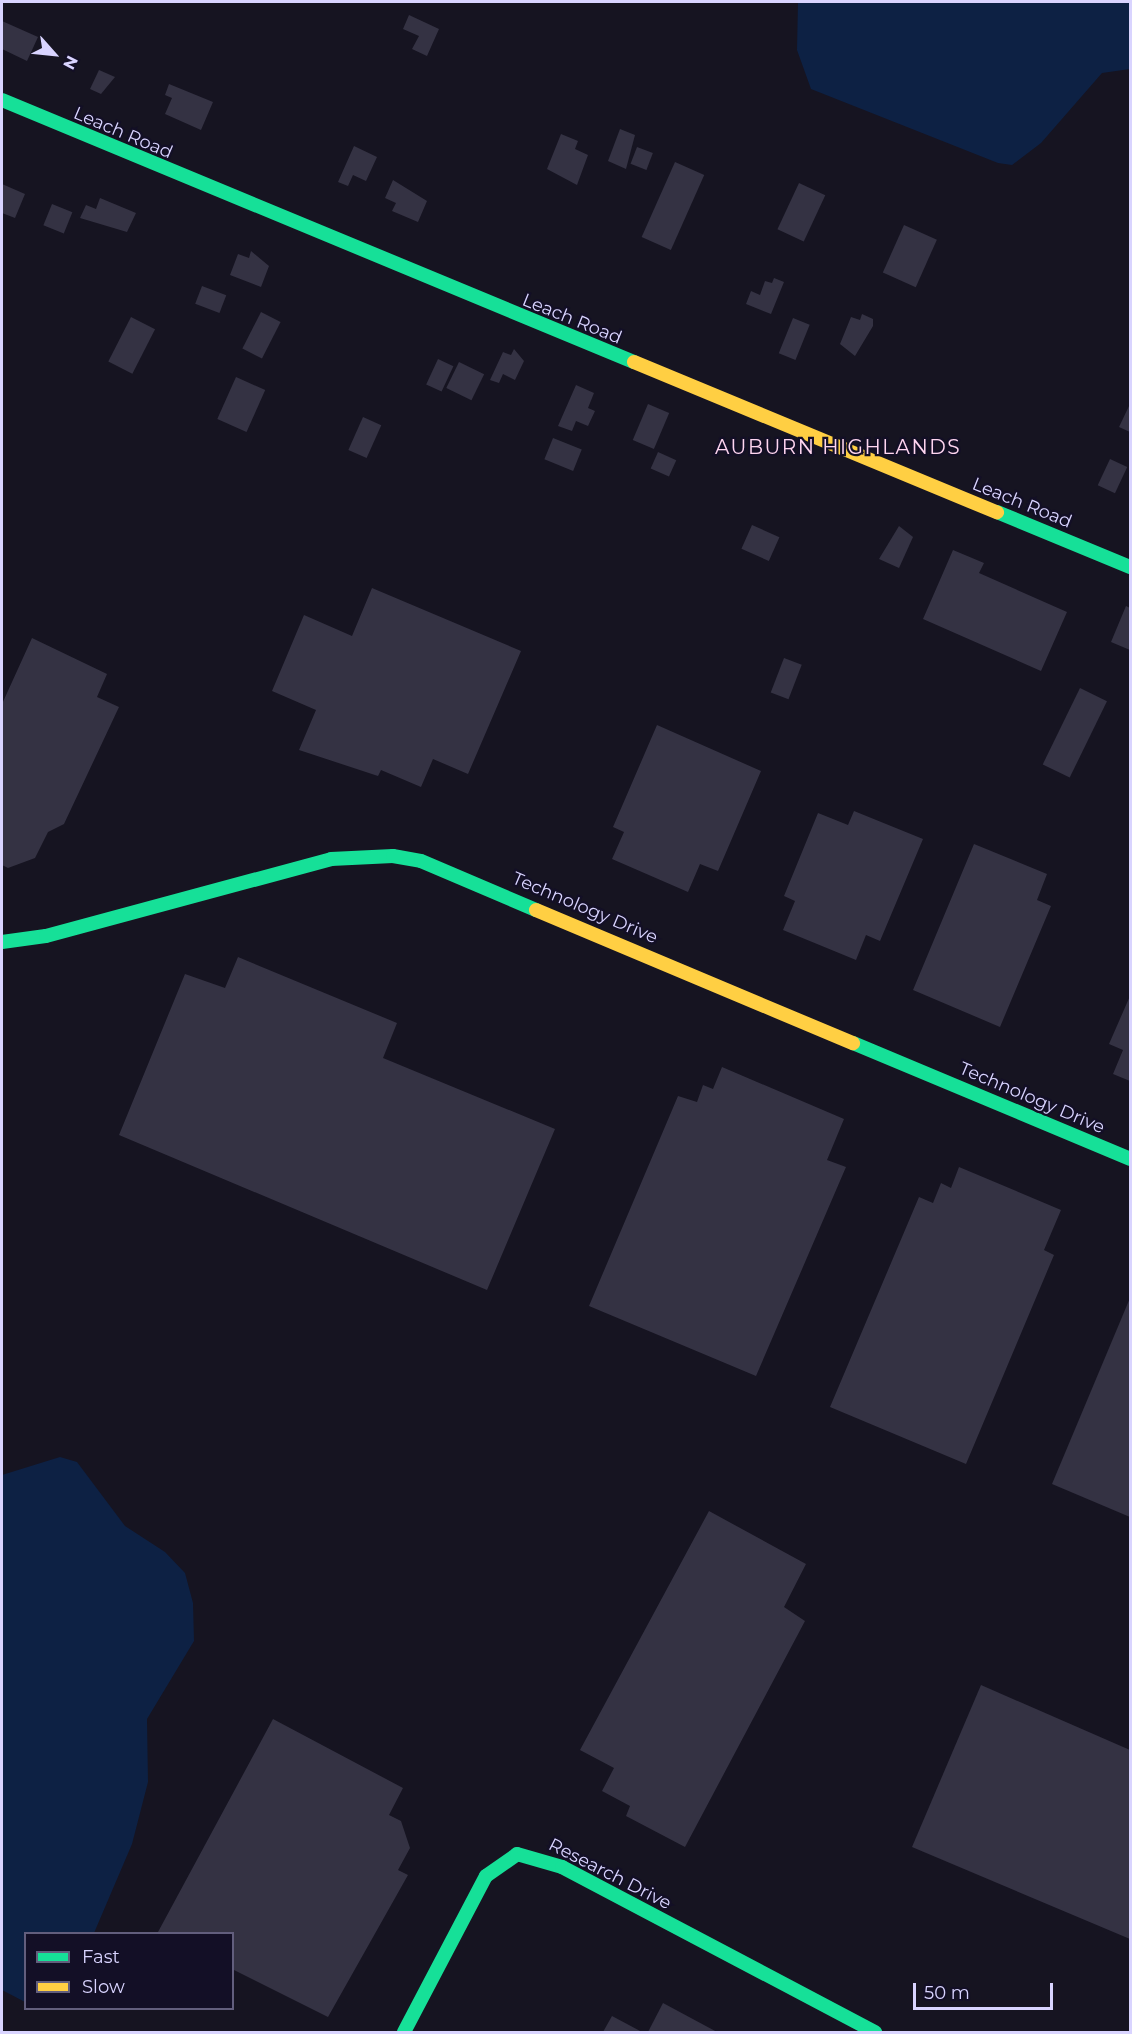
<!DOCTYPE html>
<html>
<head>
<meta charset="utf-8">
<style>
  body { margin:0 }
  #map { position:relative; width:1132px; height:2034px; overflow:hidden; background:#161421; font-family:Montserrat,sans-serif }
  div>[style] { position:absolute }
  .water>* { inset:0; background:#0d2144 }
  .building>* { inset:0; background:#343243; transform-origin:0 0 }
  .fast>* { height:14px; margin:-7px; padding:0 7px; transform-origin:7px; border-radius:7px; background:#16e098 }
  .slow>* { height:14px; margin:-7px; padding:0 7px; transform-origin:7px; border-radius:7px; background:#ffcf43 }
  span { translate:-50% -50%; white-space:nowrap; text-align:center; line-height:1.15; -webkit-text-stroke:4.5px #130f26; paint-order:stroke }
  .street-label { font-size:18px; color:#d9d4ff }
  .neighbourhood-label { font-size:20px; color:#ffd6f0; letter-spacing:1.5px }
  .frame { position:absolute; inset:0; border:3px solid #d9d4ff; pointer-events:none }
  .legend { position:absolute; left:24px; top:1932px; width:210px; height:78px; box-sizing:border-box; background:#130f26; border:2px solid #625e7d; margin:0; padding:8px 10px; list-style:none; font-size:18px; color:#d9d4ff }
  .legend li { display:flex; align-items:center; gap:12px; height:30px }
  .legend b { width:30px; border:2px solid #625e7d }
  .north { position:absolute; left:24px; top:24px; width:60px; height:60px; -webkit-text-stroke:4px #130f26; paint-order:stroke; rotate:117deg; font-size:16px; font-weight:700; line-height:24px; text-align:center; color:#d9d4ff }
  .north::after { content:''; display:block; margin:auto; width:21px; height:27px; background:#d9d4ff; clip-path:polygon(50% 0,100% 100%,50% 72%,0 100%) }
  .scale { position:absolute; left:913px; top:1983px; width:140px; height:27px; box-sizing:border-box; border:3px solid #d9d4ff; border-top:0; padding-left:8px; font-size:18px; line-height:21px; white-space:nowrap; color:#d9d4ff; -webkit-text-stroke:4px #130f26; paint-order:stroke }
</style>
</head>
<body>
<div id="map">
  <div class="water">
    <i style="clip-path:polygon(798px 2px,1130px 2px,1130px 69px,1102px 73px,1041px 143px,1012px 165px,998px 163px,811px 89px,797px 50px)"></i>
    <i style="clip-path:polygon(60px 1457px,77px 1462px,125px 1526px,165px 1552px,185px 1573px,193px 1603px,194px 1641px,147px 1719px,148px 1782px,132px 1844px,94px 1933px,26px 1934px,25px 2002px,2px 1990px,2px 1475px)"></i>
  </div>
  <div class="building">
    <i style="clip-path:polygon(409px 15px,439px 29px,427px 56px,412px 49px,419px 36px,403px 29px)"></i>
    <i style="clip-path:polygon(2px 21px,38px 37px,27px 61px,2px 49px)"></i>
    <i style="clip-path:polygon(99px 70px,115px 77px,101px 94px,90px 89px)"></i>
    <i style="clip-path:polygon(169px 84px,213px 102px,201px 130px,165px 114px,172px 98px,165px 95px)"></i>
    <i style="clip-path:polygon(620px 129px,635px 135px,626px 169px,608px 161px)"></i>
    <i style="clip-path:polygon(561px 134px,578px 141px,575px 149px,588px 155px,577px 185px,547px 169px)"></i>
    <i style="clip-path:polygon(354px 146px,377px 157px,366px 181px,353px 175px,348px 186px,338px 182px)"></i>
    <i style="left:637px;top:147px;width:17px;height:18px;rotate:21deg"></i>
    <i style="left:675px;top:162px;width:32px;height:82px;rotate:24deg"></i>
    <i style="clip-path:polygon(393px 180px,427px 201px,418px 222px,392px 211px,396px 203px,385px 198px)"></i>
    <i style="left:799px;top:183px;width:29px;height:51px;rotate:25deg"></i>
    <i style="clip-path:polygon(2px 184px,25px 194px,15px 218px,2px 213px)"></i>
    <i style="clip-path:polygon(100px 198px,136px 213px,127px 232px,80px 218px,86px 205px,96px 209px)"></i>
    <i style="left:52px;top:204px;width:22px;height:23px;rotate:22deg"></i>
    <i style="left:904px;top:225px;width:36px;height:52px;rotate:24deg"></i>
    <i style="clip-path:polygon(251px 251px,269px 266px,261px 287px,230px 275px,238px 254px,249px 258px)"></i>
    <i style="clip-path:polygon(774px 278px,784px 282px,771px 314px,746px 304px,751px 291px,760px 295px,765px 281px,772px 283px)"></i>
    <i style="left:202px;top:286px;width:26px;height:19px;rotate:21deg"></i>
    <i style="left:261px;top:312px;width:22px;height:41px;rotate:27deg"></i>
    <i style="clip-path:polygon(862px 314px,873px 319px,873px 326px,855px 356px,840px 344px,851px 317px,860px 320px)"></i>
    <i style="left:131px;top:317px;width:27px;height:50px;rotate:27deg"></i>
    <i style="left:793px;top:318px;width:18px;height:38px;rotate:22deg"></i>
    <i style="clip-path:polygon(514px 349px,524px 361px,515px 380px,503px 374px,499px 383px,490px 380px,503px 352px,511px 355px)"></i>
    <i style="left:438px;top:359px;width:17px;height:28px;rotate:25deg"></i>
    <i style="left:459px;top:362px;width:28px;height:29px;rotate:26deg"></i>
    <i style="left:236px;top:377px;width:32px;height:46px;rotate:24deg"></i>
    <i style="clip-path:polygon(576px 385px,594px 393px,588px 408px,595px 411px,588px 426px,576px 421px,572px 431px,558px 426px)"></i>
    <i style="left:648px;top:404px;width:23px;height:39px;rotate:23deg"></i>
    <i style="clip-path:polygon(1130px 404px,1130px 432px,1119px 427px)"></i>
    <i style="left:363px;top:417px;width:20px;height:36px;rotate:24deg"></i>
    <i style="left:553px;top:438px;width:31px;height:23px;rotate:22deg"></i>
    <i style="left:658px;top:452px;width:20px;height:18px;rotate:24deg"></i>
    <i style="left:1110px;top:459px;width:19px;height:29px;rotate:25deg"></i>
    <i style="left:752px;top:525px;width:30px;height:26px;rotate:24deg"></i>
    <i style="clip-path:polygon(899px 526px,913px 537px,899px 568px,879px 559px)"></i>
    <i style="clip-path:polygon(953px 550px,984px 563px,979px 573px,1067px 612px,1041px 671px,923px 619px)"></i>
    <i style="clip-path:polygon(372px 588px,521px 651px,468px 774px,433px 759px,421px 787px,381px 770px,378px 776px,299px 750px,316px 710px,272px 691px,304px 615px,352px 636px)"></i>
    <i style="clip-path:polygon(1126px 606px,1130px 608px,1130px 650px,1111px 642px)"></i>
    <i style="clip-path:polygon(32px 638px,107px 674px,97px 697px,119px 707px,64px 824px,48px 832px,35px 858px,8px 868px,2px 865px,2px 704px)"></i>
    <i style="left:784px;top:658px;width:19px;height:37px;rotate:21deg"></i>
    <i style="left:1080px;top:688px;width:30px;height:85px;rotate:26deg"></i>
    <i style="clip-path:polygon(657px 725px,761px 771px,718px 871px,700px 864px,688px 892px,612px 859px,624px 832px,613px 827px)"></i>
    <i style="clip-path:polygon(854px 811px,923px 839px,880px 941px,866px 935px,856px 960px,783px 930px,795px 901px,784px 896px,818px 813px,848px 825px)"></i>
    <i style="clip-path:polygon(974px 844px,1047px 874px,1037px 900px,1051px 906px,1000px 1027px,913px 990px)"></i>
    <i style="clip-path:polygon(238px 957px,397px 1023px,383px 1058px,555px 1129px,487px 1290px,119px 1135px,185px 974px,225px 988px)"></i>
    <i style="clip-path:polygon(1130px 996px,1130px 1081px,1113px 1074px,1123px 1050px,1109px 1044px)"></i>
    <i style="clip-path:polygon(722px 1067px,844px 1119px,827px 1160px,846px 1167px,756px 1376px,589px 1306px,678px 1096px,697px 1102px,703px 1085px,713px 1089px)"></i>
    <i style="clip-path:polygon(959px 1167px,1061px 1210px,1044px 1250px,1054px 1255px,966px 1464px,830px 1407px,919px 1197px,933px 1203px,941px 1183px,951px 1188px)"></i>
    <i style="clip-path:polygon(1130px 1298px,1130px 1517px,1052px 1484px)"></i>
    <i style="clip-path:polygon(709px 1511px,806px 1564px,784px 1607px,805px 1621px,685px 1847px,626px 1816px,630px 1806px,602px 1791px,614px 1768px,580px 1750px)"></i>
    <i style="clip-path:polygon(981px 1685px,1130px 1750px,1130px 1939px,912px 1847px)"></i>
    <i style="clip-path:polygon(273px 1719px,403px 1788px,389px 1815px,401px 1821px,410px 1848px,398px 1870px,408px 1875px,328px 2017px,232px 1969px,232px 1934px,158px 1932px)"></i>
    <i style="clip-path:polygon(663px 2003px,717px 2032px,648px 2032px)"></i>
    <i style="clip-path:polygon(612px 2016px,642px 2032px,603px 2032px)"></i>
  </div>
  <div class="fast">
    <i style="left:2px;top:100px;width:684px;rotate:22.52deg"></i>
    <i style="left:997px;top:512px;width:144px;rotate:22.5deg"></i>
    <i style="left:2px;top:942px;width:44px;rotate:-7.8deg"></i>
    <i style="left:46px;top:936px;width:295px;rotate:-15.1deg"></i>
    <i style="left:331px;top:859px;width:62px;rotate:-2.8deg"></i>
    <i style="left:393px;top:856px;width:28px;rotate:10deg"></i>
    <i style="left:421px;top:861px;width:125px;rotate:23.1deg"></i>
    <i style="left:853px;top:1043px;width:300px;rotate:22.7deg"></i>
    <i style="left:404px;top:2032px;width:176px;rotate:-62.3deg"></i>
    <i style="left:486px;top:1876px;width:38px;rotate:-35deg"></i>
    <i style="left:517px;top:1854px;width:47px;rotate:16.1deg"></i>
    <i style="left:562px;top:1867px;width:354px;rotate:27.8deg"></i>
  </div>
  <div class="slow">
    <i style="left:634px;top:362px;width:393px;rotate:22.5deg"></i>
    <i style="left:536px;top:910px;width:344px;rotate:22.8deg"></i>
  </div>
  <div class="street-label">
    <span style="left:123px;top:133px;rotate:23deg">Leach Road</span>
    <span style="left:572px;top:319px;rotate:22deg">Leach Road</span>
    <span style="left:1022px;top:503px;rotate:22deg">Leach Road</span>
    <span style="left:585px;top:908px;rotate:23deg">Technology Drive</span>
    <span style="left:1032px;top:1098px;rotate:23deg">Technology Drive</span>
    <span style="left:610px;top:1874px;rotate:27deg">Research Drive</span>
  </div>
  <div class="neighbourhood-label">
    <span style="left:838px;top:447px">AUBURN HIGHLANDS</span>
  </div>
  <div class="frame"></div>
  <ul class="legend">
  <li><b style="height:8px;background:#16e098"></b>Fast</li>
  <li><b style="height:8px;background:#ffcf43"></b>Slow</li>
  </ul>
  <div class="north">N</div>
  <div class="scale">50 m</div>
</div>
</body>
</html>
